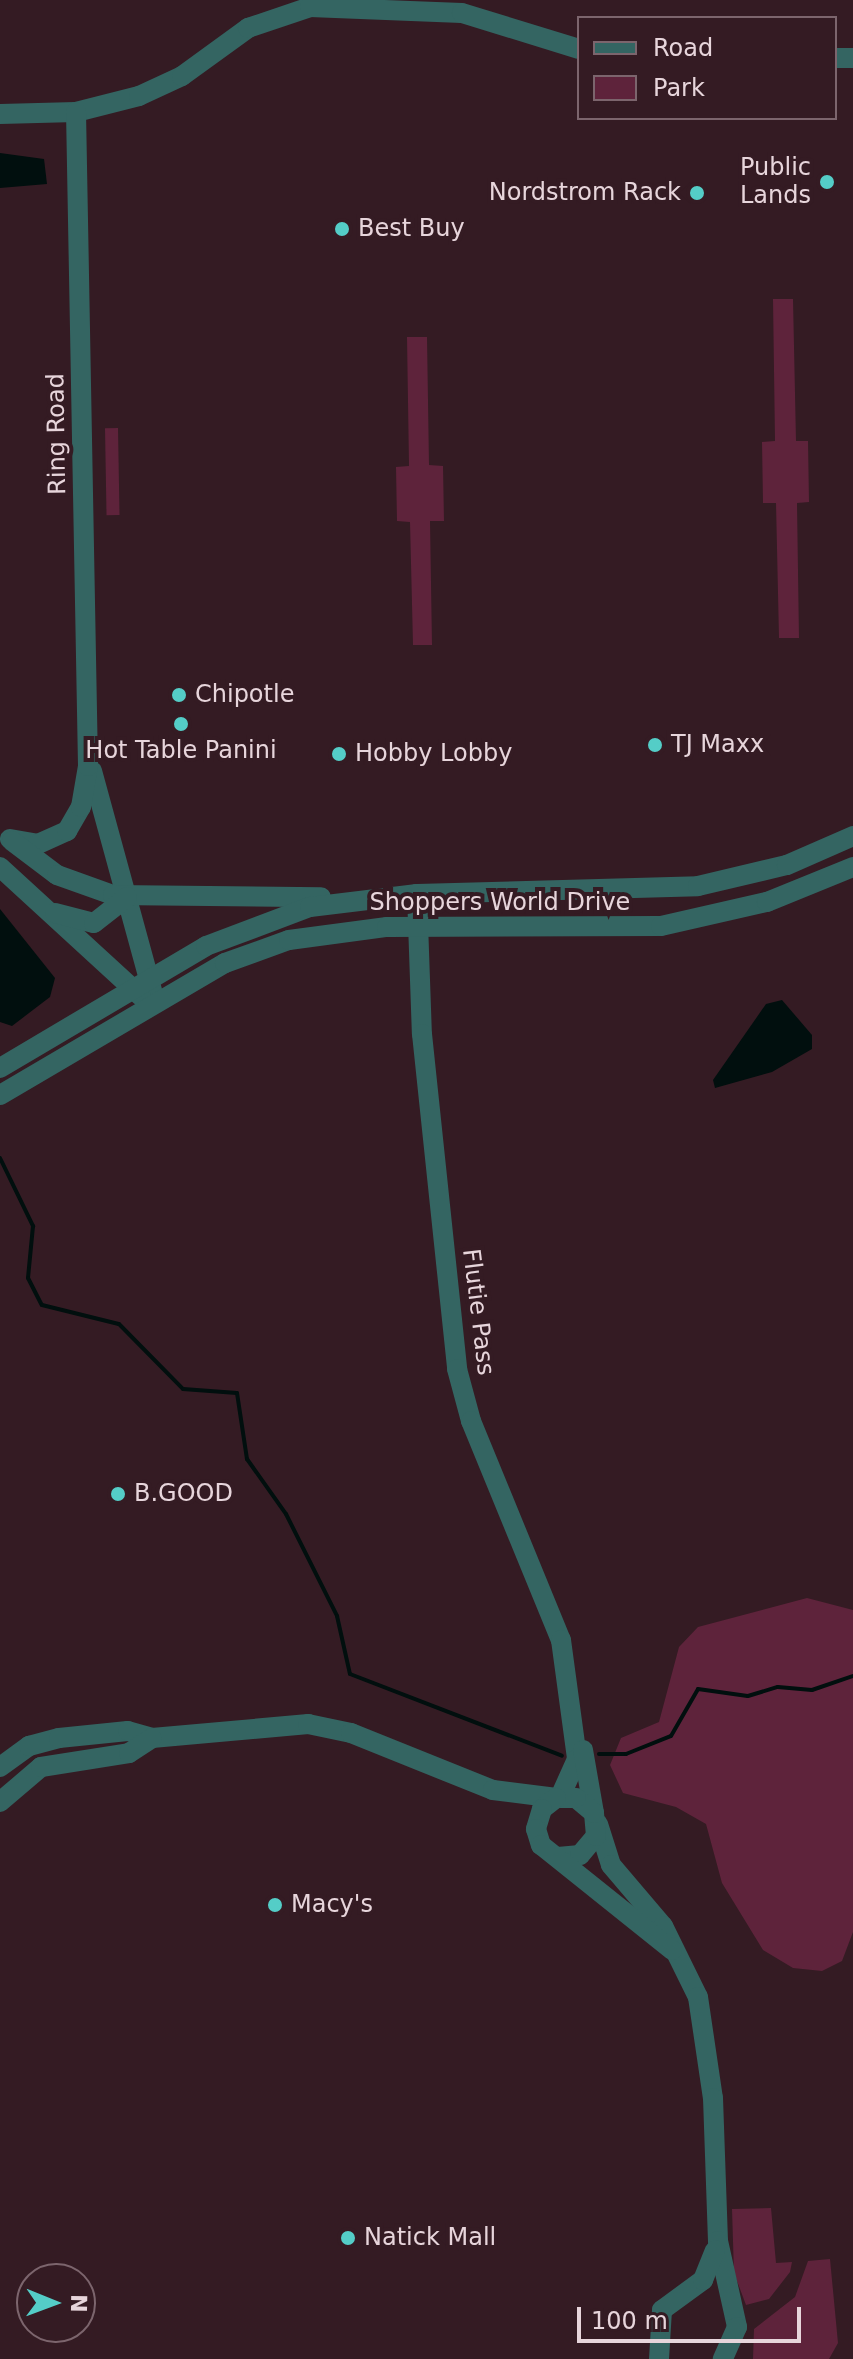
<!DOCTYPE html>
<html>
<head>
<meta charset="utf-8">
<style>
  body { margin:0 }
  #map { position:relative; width:853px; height:2359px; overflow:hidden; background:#341b23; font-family:"DejaVu Sans",sans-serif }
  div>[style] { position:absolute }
  .green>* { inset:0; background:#5e233b; transform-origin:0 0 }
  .water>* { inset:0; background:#010f0e }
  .stream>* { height:4px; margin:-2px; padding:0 2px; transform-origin:2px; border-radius:2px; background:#010f0e }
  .minor>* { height:20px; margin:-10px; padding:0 10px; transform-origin:10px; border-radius:10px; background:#346562 }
  .dots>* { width:22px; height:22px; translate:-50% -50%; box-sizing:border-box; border:4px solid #341b23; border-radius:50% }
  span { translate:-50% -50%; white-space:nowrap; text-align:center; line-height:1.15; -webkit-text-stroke:8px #341b23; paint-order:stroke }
  .poi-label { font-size:24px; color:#e7d5db }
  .right { translate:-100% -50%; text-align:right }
  .left { translate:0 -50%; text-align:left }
  .street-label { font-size:24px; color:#e7d5db }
  .legend { position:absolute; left:577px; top:16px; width:260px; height:104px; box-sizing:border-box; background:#341b23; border:2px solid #7c656d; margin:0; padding:10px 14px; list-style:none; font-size:24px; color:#e7d5db }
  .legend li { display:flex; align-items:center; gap:16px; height:40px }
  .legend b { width:40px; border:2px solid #7c656d }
  .north { position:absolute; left:16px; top:2263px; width:80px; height:80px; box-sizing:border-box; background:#341b23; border:2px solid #7c656d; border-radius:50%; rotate:91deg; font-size:22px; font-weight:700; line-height:32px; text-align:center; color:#e7d5db }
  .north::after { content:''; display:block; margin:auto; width:28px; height:36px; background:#54cdc7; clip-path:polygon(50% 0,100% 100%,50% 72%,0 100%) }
  .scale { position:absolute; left:577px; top:2307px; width:224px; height:36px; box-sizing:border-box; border:4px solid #e7d5db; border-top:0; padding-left:10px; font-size:24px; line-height:28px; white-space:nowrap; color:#e7d5db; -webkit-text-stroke:6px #341b23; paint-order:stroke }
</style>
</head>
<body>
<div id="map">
  <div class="green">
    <i style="clip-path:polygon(773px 299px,793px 299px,796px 441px,808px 441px,809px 502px,797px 503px,799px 638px,779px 638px,776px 503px,763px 503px,762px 442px,775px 441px)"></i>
    <i style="clip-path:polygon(407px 337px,427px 337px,429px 465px,443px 466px,444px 521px,430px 521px,432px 645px,413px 645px,410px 522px,397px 521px,396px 467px,409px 466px)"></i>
    <i style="left:118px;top:428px;width:87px;height:13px;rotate:89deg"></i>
    <i style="clip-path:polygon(807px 1598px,853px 1610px,853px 1932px,842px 1961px,822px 1971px,793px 1968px,763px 1950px,722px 1883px,706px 1824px,676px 1807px,623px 1793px,610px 1765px,621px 1738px,659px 1722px,679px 1647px,698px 1627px)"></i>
    <i style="clip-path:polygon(771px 2208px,776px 2263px,792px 2262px,790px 2272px,769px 2299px,746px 2305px,734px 2273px,732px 2209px)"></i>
    <i style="clip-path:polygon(830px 2259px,838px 2343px,829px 2359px,753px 2359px,754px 2329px,795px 2297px,808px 2261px)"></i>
  </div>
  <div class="water">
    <i style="clip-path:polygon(0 153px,44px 159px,47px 184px,0 188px)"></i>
    <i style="clip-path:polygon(0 909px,55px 978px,50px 997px,12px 1026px,0 1022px)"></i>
    <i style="clip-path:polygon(782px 1000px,812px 1035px,812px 1049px,772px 1072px,715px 1088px,713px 1080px,766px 1004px)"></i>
  </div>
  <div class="stream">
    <i style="left:0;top:1158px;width:76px;rotate:64.1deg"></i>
    <i style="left:33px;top:1226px;width:52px;rotate:95.5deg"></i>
    <i style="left:28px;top:1278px;width:30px;rotate:63deg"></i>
    <i style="left:42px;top:1305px;width:79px;rotate:13.9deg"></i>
    <i style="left:119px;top:1324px;width:91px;rotate:45.4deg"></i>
    <i style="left:183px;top:1389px;width:54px;rotate:4.2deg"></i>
    <i style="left:237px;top:1393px;width:67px;rotate:81.4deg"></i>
    <i style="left:247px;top:1459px;width:67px;rotate:54.7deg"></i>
    <i style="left:286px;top:1514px;width:114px;rotate:63.4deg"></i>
    <i style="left:337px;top:1616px;width:59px;rotate:77.4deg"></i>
    <i style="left:350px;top:1674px;width:227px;rotate:21.1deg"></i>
    <i style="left:599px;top:1754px;width:27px"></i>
    <i style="left:626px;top:1754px;width:48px;rotate:-21.8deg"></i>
    <i style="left:671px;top:1736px;width:54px;rotate:-60.1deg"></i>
    <i style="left:698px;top:1689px;width:50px;rotate:8deg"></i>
    <i style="left:748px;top:1696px;width:31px;rotate:-17deg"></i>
    <i style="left:778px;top:1687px;width:34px;rotate:5deg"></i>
    <i style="left:812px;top:1690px;width:43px;rotate:-18.9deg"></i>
  </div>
  <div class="minor">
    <i style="left:835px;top:58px;width:18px"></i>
    <i style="left:0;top:114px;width:76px;rotate:-1.5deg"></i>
    <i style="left:76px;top:112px;width:65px;rotate:-14.3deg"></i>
    <i style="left:139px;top:96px;width:47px;rotate:-24.9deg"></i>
    <i style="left:182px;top:76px;width:82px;rotate:-36deg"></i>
    <i style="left:248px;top:28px;width:65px;rotate:-18.7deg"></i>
    <i style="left:310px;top:7px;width:152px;rotate:2.3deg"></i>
    <i style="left:462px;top:13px;width:122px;rotate:17.1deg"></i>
    <i style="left:92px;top:771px;width:228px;rotate:74.7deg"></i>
    <i style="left:10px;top:839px;width:28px;rotate:10deg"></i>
    <i style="left:38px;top:844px;width:32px;rotate:-24deg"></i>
    <i style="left:67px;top:831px;width:28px;rotate:-60deg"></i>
    <i style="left:81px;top:807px;width:42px;rotate:-80.3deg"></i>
    <i style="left:88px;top:766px;width:654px;rotate:-91.05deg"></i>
    <i style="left:12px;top:841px;width:56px;rotate:37.1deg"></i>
    <i style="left:57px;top:875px;width:59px;rotate:19.7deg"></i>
    <i style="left:113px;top:895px;width:208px;rotate:0.6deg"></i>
    <i style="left:0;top:867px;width:191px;rotate:42.5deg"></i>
    <i style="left:417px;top:894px;width:140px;rotate:88deg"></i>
    <i style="left:422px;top:1034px;width:337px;rotate:84deg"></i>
    <i style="left:457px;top:1369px;width:54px;rotate:74.9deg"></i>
    <i style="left:471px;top:1421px;width:237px;rotate:67.7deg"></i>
    <i style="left:561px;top:1640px;width:120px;rotate:82.3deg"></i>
    <i style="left:577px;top:1759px;width:42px;rotate:114.1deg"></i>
    <i style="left:55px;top:913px;width:40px;rotate:14.4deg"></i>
    <i style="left:94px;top:923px;width:42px;rotate:-38.2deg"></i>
    <i style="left:0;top:1068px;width:239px;rotate:-30.6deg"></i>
    <i style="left:206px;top:946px;width:111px;rotate:-20.6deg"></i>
    <i style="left:310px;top:907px;width:108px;rotate:-6.9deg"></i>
    <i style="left:417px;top:894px;width:281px;rotate:-1.6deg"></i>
    <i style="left:698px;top:886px;width:91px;rotate:-13.3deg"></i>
    <i style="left:787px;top:865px;width:72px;rotate:-23.7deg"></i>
    <i style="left:0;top:1095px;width:261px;rotate:-30.4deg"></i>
    <i style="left:225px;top:963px;width:68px;rotate:-19.8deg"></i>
    <i style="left:289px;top:940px;width:99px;rotate:-7.6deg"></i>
    <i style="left:387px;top:927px;width:274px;rotate:-0.2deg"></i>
    <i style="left:661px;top:926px;width:109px;rotate:-12.8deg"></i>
    <i style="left:767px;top:902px;width:93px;rotate:-22.1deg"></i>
    <i style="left:583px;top:1750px;width:64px;rotate:80.1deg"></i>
    <i style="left:0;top:1767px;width:36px;rotate:-36deg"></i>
    <i style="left:29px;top:1746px;width:31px;rotate:-15deg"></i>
    <i style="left:59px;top:1738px;width:69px;rotate:-5.8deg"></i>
    <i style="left:128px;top:1731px;width:25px;rotate:16deg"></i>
    <i style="left:152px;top:1738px;width:157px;rotate:-5.1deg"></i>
    <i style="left:308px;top:1724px;width:44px;rotate:11.8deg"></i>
    <i style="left:351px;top:1733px;width:153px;rotate:21.9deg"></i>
    <i style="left:493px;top:1790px;width:64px;rotate:7.2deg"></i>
    <i style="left:0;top:1802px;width:54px;rotate:-40.5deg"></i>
    <i style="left:41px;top:1767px;width:89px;rotate:-9deg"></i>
    <i style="left:129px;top:1753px;width:27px;rotate:-33deg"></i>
    <i style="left:598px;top:1824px;width:43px;rotate:72.4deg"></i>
    <i style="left:611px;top:1865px;width:80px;rotate:49.6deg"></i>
    <i style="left:663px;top:1926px;width:79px;rotate:63.8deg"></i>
    <i style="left:698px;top:1997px;width:102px;rotate:81.6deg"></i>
    <i style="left:713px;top:2098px;width:143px;rotate:88deg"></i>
    <i style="left:718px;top:2241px;width:88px;rotate:77.5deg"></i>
    <i style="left:737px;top:2327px;width:35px;rotate:114deg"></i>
    <i style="left:558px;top:1857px;width:22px;rotate:-5deg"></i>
    <i style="left:580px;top:1855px;width:25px;rotate:-50deg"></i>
    <i style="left:596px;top:1836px;width:23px;rotate:-95deg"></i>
    <i style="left:594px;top:1813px;width:23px;rotate:-140deg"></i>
    <i style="left:576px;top:1798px;width:20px;rotate:180deg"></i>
    <i style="left:556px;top:1798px;width:18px;rotate:142deg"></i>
    <i style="left:542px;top:1809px;width:21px;rotate:107deg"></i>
    <i style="left:536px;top:1829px;width:17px;rotate:73deg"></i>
    <i style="left:541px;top:1845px;width:168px;rotate:38.7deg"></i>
    <i style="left:659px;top:2359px;width:49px;rotate:-86.5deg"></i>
    <i style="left:662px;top:2310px;width:51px;rotate:-36.2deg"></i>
    <i style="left:703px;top:2280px;width:32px;rotate:-68deg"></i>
  </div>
  <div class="dots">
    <i style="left:827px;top:182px;background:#54cdc7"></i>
    <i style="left:697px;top:193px;background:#54cdc7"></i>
    <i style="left:342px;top:229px;background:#54cdc7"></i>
    <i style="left:179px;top:695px;background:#54cdc7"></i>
    <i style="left:181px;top:724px;background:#54cdc7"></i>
    <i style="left:655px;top:745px;background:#54cdc7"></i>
    <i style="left:339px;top:754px;background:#54cdc7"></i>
    <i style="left:118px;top:1494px;background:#54cdc7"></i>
    <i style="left:275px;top:1905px;background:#54cdc7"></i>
    <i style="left:348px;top:2238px;background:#54cdc7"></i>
  </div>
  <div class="poi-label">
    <span class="right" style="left:811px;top:182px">Public<br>Lands</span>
    <span class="right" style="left:681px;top:193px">Nordstrom Rack</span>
    <span class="left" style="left:358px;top:229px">Best Buy</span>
    <span class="left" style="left:195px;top:695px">Chipotle</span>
    <span class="left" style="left:671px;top:745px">TJ Maxx</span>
    <span style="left:181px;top:751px">Hot Table Panini</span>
    <span class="left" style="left:355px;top:754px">Hobby Lobby</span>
    <span class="left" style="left:134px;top:1494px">B.GOOD</span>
    <span class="left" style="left:291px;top:1905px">Macy's</span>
    <span class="left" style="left:364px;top:2238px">Natick Mall</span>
  </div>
  <div class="street-label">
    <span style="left:57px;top:434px;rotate:-91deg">Ring Road</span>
    <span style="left:500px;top:903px">Shoppers World Drive</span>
    <span style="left:478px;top:1312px;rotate:83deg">Flutie Pass</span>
  </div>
  <ul class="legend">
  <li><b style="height:10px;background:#346562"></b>Road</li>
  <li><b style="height:22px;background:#5e233b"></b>Park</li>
  </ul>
  <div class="north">N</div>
  <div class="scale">100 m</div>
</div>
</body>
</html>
